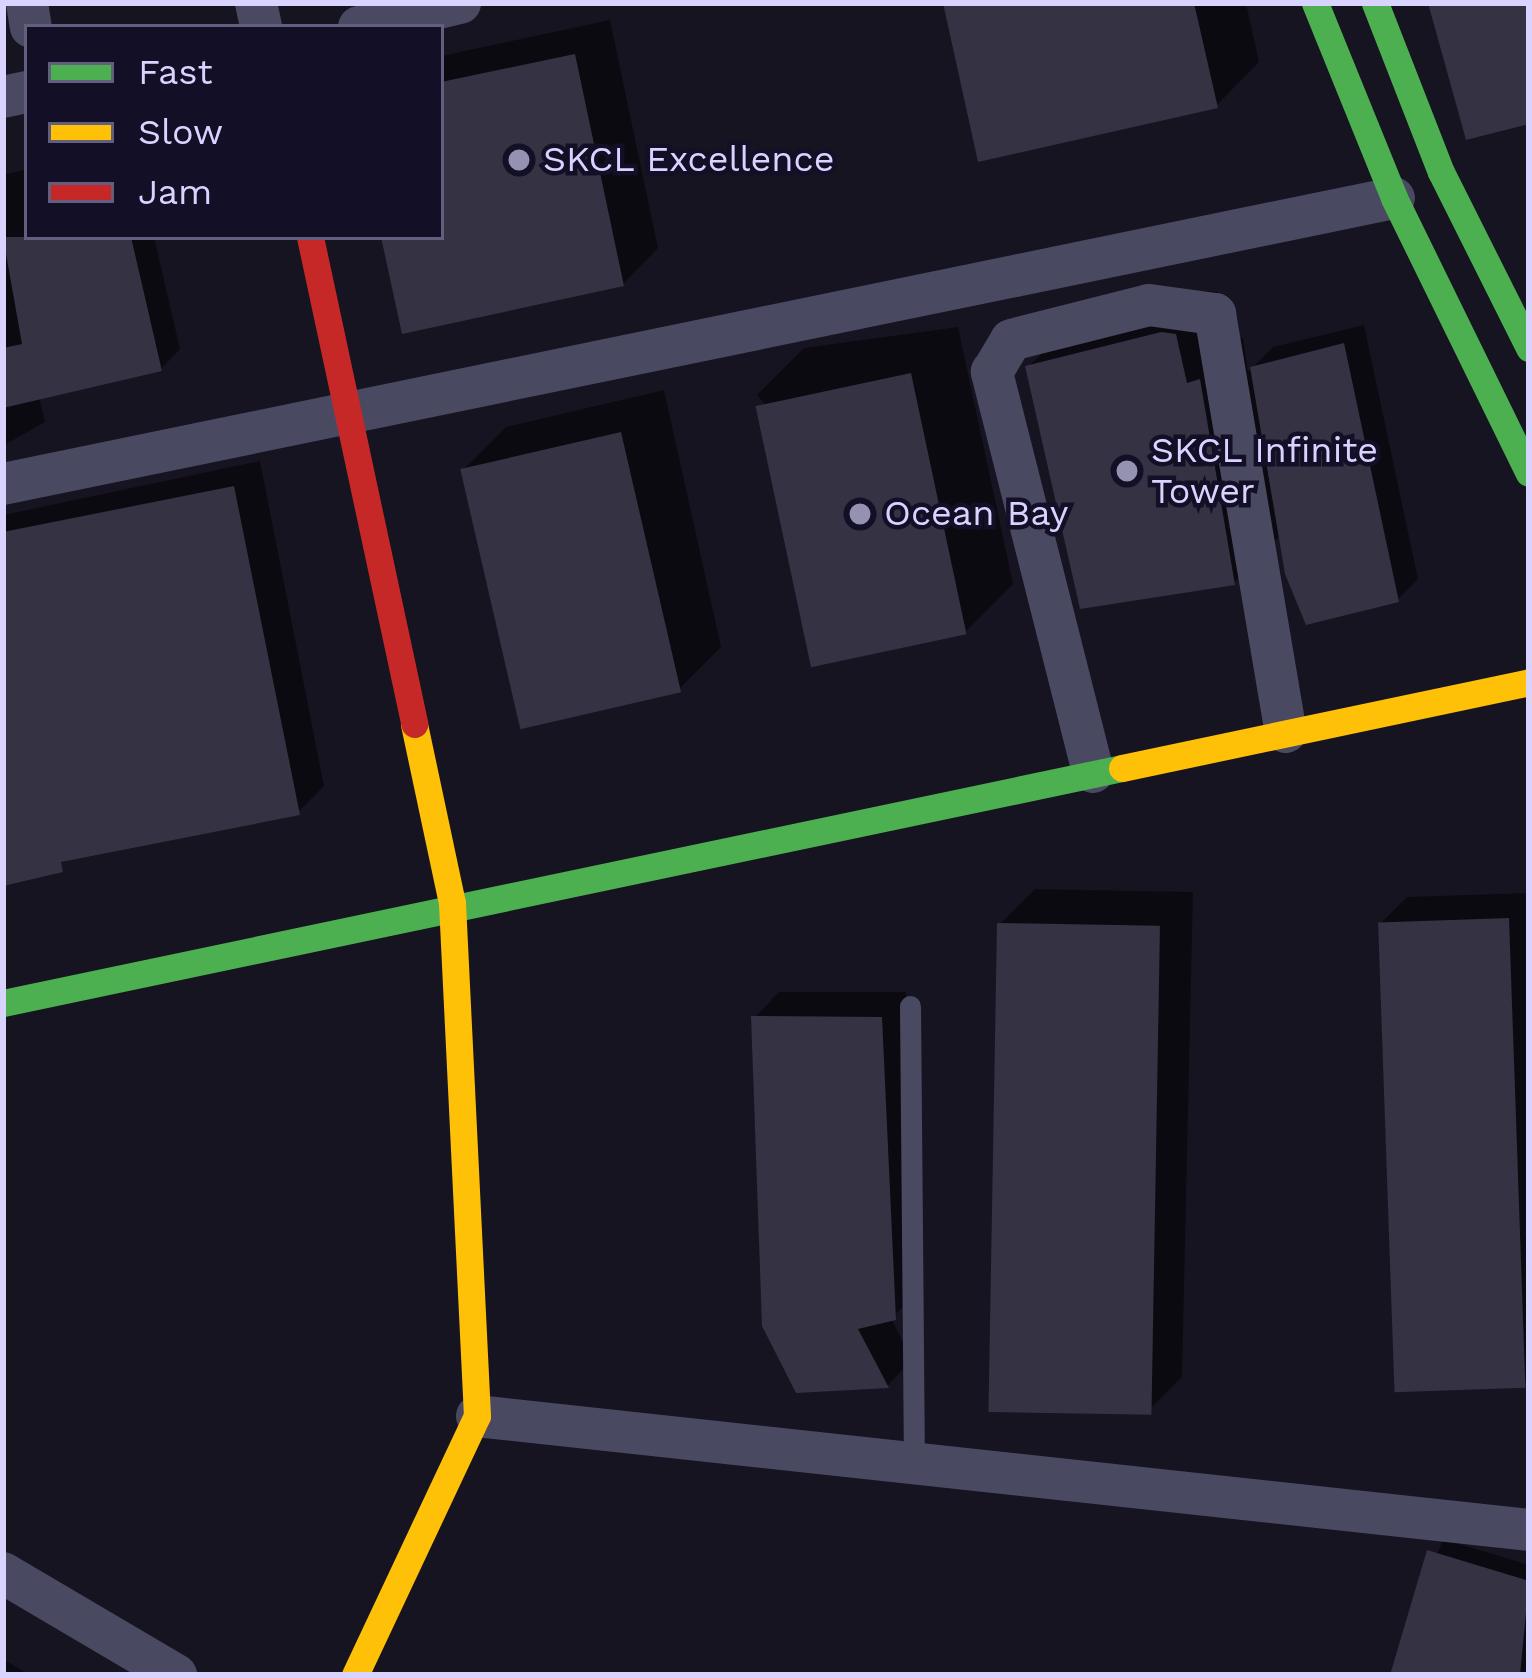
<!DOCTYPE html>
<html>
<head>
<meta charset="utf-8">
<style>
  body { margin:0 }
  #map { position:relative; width:1532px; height:1678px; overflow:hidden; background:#161421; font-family:"Work Sans",sans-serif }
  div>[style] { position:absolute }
  .shadow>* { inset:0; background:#0007 }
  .building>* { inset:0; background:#343243; transform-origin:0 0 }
  .lane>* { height:21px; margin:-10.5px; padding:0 10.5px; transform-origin:10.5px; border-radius:10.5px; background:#4a4962 }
  .street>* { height:42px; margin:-21px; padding:0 21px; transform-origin:21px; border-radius:21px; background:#4a4962 }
  .fast>* { height:27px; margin:-13.5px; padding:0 13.5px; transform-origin:13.5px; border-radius:13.5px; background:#4caf50 }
  .slow>* { height:27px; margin:-13.5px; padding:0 13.5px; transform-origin:13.5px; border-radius:13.5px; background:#ffc107 }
  .jam>* { height:27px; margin:-13.5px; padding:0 13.5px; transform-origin:13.5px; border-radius:13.5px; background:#c62828 }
  .dots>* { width:33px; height:33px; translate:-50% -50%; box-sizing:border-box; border:6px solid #130f26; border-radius:50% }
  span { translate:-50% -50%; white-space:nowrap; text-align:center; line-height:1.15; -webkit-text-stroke:9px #130f26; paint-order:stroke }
  .poi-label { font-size:36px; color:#d9d4ff }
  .left { translate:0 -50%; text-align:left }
  .frame { position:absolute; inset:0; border:6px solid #d9d4ff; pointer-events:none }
  .legend { position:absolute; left:24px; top:24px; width:420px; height:216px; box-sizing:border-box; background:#130f26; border:3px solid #625e7d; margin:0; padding:15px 21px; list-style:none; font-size:36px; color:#d9d4ff }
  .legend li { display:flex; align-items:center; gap:24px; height:60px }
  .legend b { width:60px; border:3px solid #625e7d }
</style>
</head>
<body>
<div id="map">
  <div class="shadow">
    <i style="clip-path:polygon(946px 3px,1246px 3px,1259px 62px,1216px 106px)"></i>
    <i style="clip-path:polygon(610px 20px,658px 248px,623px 284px,384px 237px,441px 237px,441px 56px)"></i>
    <i style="clip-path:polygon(27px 169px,27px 237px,154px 237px,180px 349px,161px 369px,39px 397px,45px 422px,3px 446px,3px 175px)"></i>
    <i style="clip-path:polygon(1206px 291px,1218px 292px,1229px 341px,1243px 338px,1248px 372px,1273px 347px,1364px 325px,1418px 579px,1398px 599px,1281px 535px,1234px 582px,1028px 367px,1071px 324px)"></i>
    <i style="clip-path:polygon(958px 327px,1013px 584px,965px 632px,757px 395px,804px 348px)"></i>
    <i style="clip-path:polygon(664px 390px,721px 647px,678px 690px,463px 470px,506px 427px)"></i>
    <i style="clip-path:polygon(260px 461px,324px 786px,298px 812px,74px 857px,3px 883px,3px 515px)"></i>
    <i style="clip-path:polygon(1035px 889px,1193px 892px,1182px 1377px,1147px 1412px,1000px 924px)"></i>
    <i style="clip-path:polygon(1529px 893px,1529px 1380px,1524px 1385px,1381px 923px,1407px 897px)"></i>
    <i style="clip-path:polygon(779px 992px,906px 992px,920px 1292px,891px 1318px,912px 1360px,888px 1385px,798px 1390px,754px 1018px)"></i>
    <i style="clip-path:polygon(1443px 1539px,1529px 1565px,1528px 1675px,1393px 1675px)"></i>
    <i style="clip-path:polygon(3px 1659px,30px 1675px,3px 1675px)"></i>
  </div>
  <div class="building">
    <i style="clip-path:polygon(943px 3px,1194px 3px,1218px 108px,978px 162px)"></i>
    <i style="clip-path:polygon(1428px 3px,1529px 3px,1529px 124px,1466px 140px)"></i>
    <i style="clip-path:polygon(575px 54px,624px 286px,402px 334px,381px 237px,441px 237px,441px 82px)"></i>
    <i style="clip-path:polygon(3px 237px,131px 237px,162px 371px,3px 408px,3px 348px,22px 344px)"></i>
    <i style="clip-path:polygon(1161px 332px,1176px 334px,1187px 383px,1200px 379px,1235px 585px,1080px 609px,1025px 366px)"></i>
    <i style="clip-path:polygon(1344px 343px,1399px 602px,1306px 625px,1285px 574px,1250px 367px)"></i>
    <i style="left:911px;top:373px;width:267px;height:159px;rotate:78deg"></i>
    <i style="left:621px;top:432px;width:267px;height:165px;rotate:77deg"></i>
    <i style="clip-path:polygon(234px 486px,300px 815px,61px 862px,63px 872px,3px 886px,3px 532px)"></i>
    <i style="left:1509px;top:918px;width:470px;height:131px;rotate:88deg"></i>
    <i style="left:997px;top:923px;width:163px;height:489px;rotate:1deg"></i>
    <i style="clip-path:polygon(751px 1016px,882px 1017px,896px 1320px,858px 1329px,889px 1388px,796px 1393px,762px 1326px)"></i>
    <i style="clip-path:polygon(1427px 1550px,1529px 1581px,1520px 1675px,1390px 1675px)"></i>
  </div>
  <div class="lane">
    <i style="left:910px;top:1006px;width:458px;rotate:89.5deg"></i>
  </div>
  <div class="street">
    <i style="left:27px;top:3px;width:24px;rotate:81deg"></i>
    <i style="left:256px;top:3px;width:25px;rotate:78deg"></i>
    <i style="left:359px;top:27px;width:104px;rotate:-13.4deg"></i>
    <i style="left:3px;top:97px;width:25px;rotate:-12deg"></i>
    <i style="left:3px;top:484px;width:1420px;rotate:-11.62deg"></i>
    <i style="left:1093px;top:772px;width:413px;rotate:-104.2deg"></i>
    <i style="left:992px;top:372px;width:37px;rotate:-59deg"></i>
    <i style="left:1011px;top:340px;width:142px;rotate:-14.2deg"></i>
    <i style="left:1149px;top:305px;width:67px;rotate:7.8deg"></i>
    <i style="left:1215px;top:314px;width:424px;rotate:80.4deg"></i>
    <i style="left:477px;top:1416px;width:1058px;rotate:6.18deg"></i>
    <i style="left:3px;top:1573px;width:201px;rotate:30.5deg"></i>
  </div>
  <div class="fast">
    <i style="left:1315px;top:3px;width:210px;rotate:67.9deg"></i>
    <i style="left:1394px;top:198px;width:306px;rotate:63.9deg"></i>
    <i style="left:1375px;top:3px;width:181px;rotate:68.7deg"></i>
    <i style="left:1441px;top:172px;width:197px;rotate:63.4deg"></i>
    <i style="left:3px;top:1003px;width:1143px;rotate:-11.86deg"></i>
  </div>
  <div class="slow">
    <i style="left:1122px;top:768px;width:416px;rotate:-11.9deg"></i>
    <i style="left:355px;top:1675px;width:286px;rotate:-64.8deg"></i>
    <i style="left:477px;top:1416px;width:514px;rotate:-92.79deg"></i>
    <i style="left:452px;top:903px;width:183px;rotate:-102deg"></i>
  </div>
  <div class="jam">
    <i style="left:310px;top:237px;width:498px;rotate:77.9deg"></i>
  </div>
  <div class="dots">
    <i style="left:519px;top:160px;background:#9591b1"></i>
    <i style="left:1127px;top:471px;background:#9591b1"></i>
    <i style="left:860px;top:514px;background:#9591b1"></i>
  </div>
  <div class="poi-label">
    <span class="left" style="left:543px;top:160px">SKCL Excellence</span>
    <span class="left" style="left:1151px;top:471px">SKCL Infinite<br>Tower</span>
    <span class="left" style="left:884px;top:514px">Ocean Bay</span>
  </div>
  <div class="frame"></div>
  <ul class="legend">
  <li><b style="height:15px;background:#4caf50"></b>Fast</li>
  <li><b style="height:15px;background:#ffc107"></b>Slow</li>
  <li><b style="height:15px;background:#c62828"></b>Jam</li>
  </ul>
</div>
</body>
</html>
